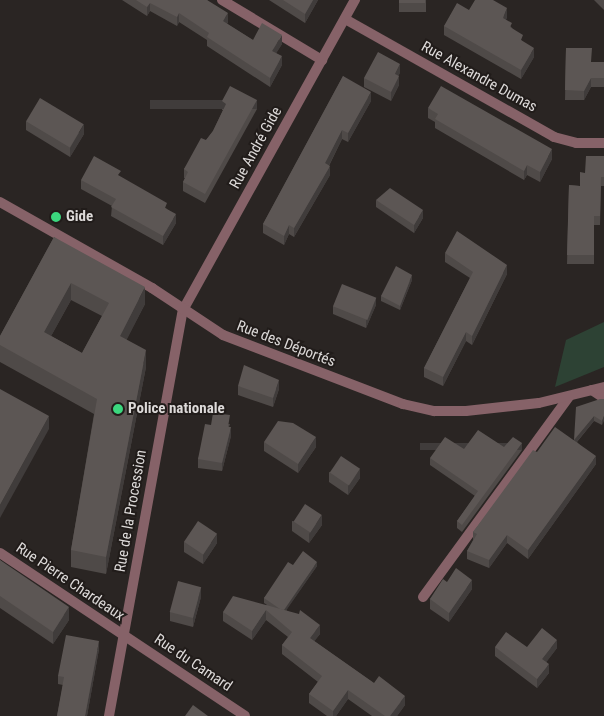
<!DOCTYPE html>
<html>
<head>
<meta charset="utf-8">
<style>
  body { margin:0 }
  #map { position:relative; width:604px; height:716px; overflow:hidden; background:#2a2523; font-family:"Roboto Condensed",sans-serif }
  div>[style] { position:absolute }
  .green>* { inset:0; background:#2d4234 }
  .minor>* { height:10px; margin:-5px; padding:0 5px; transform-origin:5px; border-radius:5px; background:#866268 }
  .tertiary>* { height:10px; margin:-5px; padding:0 5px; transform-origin:5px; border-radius:5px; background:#866268 }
  .wall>* { inset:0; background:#4f4a48; transform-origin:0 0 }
  .shaded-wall>* { inset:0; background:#403c3b; transform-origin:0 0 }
  .building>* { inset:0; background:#5c5654; transform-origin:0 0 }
  .dots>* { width:14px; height:14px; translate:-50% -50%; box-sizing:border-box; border:2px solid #211c1a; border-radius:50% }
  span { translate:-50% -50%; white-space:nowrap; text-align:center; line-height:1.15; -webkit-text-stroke:4px #211c1a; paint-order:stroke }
  .street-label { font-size:15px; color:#dddad9 }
  .poi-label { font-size:15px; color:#dddad9; font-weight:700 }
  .left { translate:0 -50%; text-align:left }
</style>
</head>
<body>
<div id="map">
  <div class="green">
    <i style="clip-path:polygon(604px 322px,604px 367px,555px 387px,566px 340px)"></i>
  </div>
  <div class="minor">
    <i style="left:222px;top:0;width:117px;rotate:31deg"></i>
    <i style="left:345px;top:19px;width:240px;rotate:29.4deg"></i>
    <i style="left:554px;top:137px;width:23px;rotate:15deg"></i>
    <i style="left:576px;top:143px;width:28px"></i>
    <i style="left:592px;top:390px;width:14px;rotate:34deg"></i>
    <i style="left:0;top:553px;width:294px;rotate:33.6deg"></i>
    <i style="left:423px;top:597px;width:248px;rotate:-53.9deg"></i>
    <i style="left:109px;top:716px;width:413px;rotate:-79.7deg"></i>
    <i style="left:183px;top:310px;width:355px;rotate:-61deg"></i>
  </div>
  <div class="tertiary">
    <i style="left:0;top:202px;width:175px;rotate:29.5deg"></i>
    <i style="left:152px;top:288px;width:85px;rotate:33.5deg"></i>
    <i style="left:223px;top:335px;width:193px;rotate:21deg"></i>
    <i style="left:403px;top:404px;width:32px;rotate:13deg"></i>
    <i style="left:434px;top:411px;width:32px"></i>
    <i style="left:466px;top:411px;width:73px;rotate:-6.3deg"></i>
    <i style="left:539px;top:403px;width:67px;rotate:-13.8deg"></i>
  </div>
  <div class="wall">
    <i style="clip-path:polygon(122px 0,207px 0,228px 22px,227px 24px,253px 40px,282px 44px,276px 53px,282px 65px,270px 87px,207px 46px,207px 40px,179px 22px,177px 26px,150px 11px,147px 16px)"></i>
    <i style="clip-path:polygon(269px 0,318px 0,305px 23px)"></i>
    <i style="left:399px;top:0;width:27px;height:12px"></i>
    <i style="clip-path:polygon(594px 0,604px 0,604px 10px)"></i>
    <i style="clip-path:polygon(469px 10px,507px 17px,506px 20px,534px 57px,521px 79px,444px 35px,444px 26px)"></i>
    <i style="clip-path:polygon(566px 48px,591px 62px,604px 62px,604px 87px,591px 87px,584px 100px,565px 100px)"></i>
    <i style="clip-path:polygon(400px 73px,398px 75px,399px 85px,391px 101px,364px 87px,364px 78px)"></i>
    <i style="clip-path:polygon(343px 76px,371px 101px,348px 142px,342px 139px,329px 166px,330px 175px,294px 237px,289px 234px,284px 245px,263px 233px,263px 224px)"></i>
    <i style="clip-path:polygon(222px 101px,257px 109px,205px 203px,183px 191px,183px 182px,185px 178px,184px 178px,184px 169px,213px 131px,223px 110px,222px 110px)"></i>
    <i style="clip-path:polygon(428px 108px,552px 159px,540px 182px,527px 175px,524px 180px,435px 128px,435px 122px,428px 118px)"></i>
    <i style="clip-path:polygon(26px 121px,84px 134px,70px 157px,26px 130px)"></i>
    <i style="clip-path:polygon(604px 156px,604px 186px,601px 186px,600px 225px,594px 225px,594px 264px,567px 264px,569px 185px,580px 186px,585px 173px)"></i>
    <i style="clip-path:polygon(121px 177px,167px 209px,176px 223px,163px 245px,111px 216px,112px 206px,81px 189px,81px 180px)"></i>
    <i style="clip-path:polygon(376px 200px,423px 218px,414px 233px,376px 207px)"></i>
    <i style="clip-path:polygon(evenodd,54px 237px,145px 304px,126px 340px,146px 367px,106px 574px,71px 567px,71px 550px,94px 414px,0 362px,0 336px,54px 237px,71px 300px,102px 316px,82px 353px,51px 336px,71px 300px)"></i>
    <i style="clip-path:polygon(445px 253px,507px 274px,472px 345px,466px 341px,443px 386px,424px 377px,424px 368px,470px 278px,445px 262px)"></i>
    <i style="clip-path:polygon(412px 280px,400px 310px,381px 301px,381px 296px)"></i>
    <i style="clip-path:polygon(376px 305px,366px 328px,333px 314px,333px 306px)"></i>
    <i style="clip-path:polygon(238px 386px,279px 389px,273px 407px,238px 395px)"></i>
    <i style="clip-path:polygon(604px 399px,602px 425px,594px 421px,577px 442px,596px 464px,528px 559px,507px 543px,489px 568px,467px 559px,467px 551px,473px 540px,473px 532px,537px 452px,574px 440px)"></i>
    <i style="clip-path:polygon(230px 424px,229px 427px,231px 436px,222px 471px,198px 468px,198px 459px,211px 425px)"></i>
    <i style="clip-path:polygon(264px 442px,316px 447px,298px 473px,264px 451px)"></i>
    <i style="clip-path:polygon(504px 447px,522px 450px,462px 532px,457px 528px,457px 521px,475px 496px,430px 465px,430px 458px,464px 449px)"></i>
    <i style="clip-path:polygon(329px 472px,360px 478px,348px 495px,329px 482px)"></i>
    <i style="clip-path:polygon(292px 521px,322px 525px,309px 543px,292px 531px)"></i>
    <i style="clip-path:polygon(184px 542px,217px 543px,203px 564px,184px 552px)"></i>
    <i style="clip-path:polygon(0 560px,69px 620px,53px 644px,0 608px)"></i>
    <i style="clip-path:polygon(293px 565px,317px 566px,286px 610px,320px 634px,314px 641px,405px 705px,397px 716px,372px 716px,348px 699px,336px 716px,327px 716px,309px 703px,309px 694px,318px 682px,282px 654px,282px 645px,288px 637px,266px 620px,252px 640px,223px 621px,223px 612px,267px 605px,264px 603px,264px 598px)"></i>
    <i style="clip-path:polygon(447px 582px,472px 589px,449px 622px,430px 609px,430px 599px)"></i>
    <i style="clip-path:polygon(201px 597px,193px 627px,170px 621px,170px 612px)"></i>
    <i style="clip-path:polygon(495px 647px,527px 647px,557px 648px,546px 662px,549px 673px,537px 688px,495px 656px)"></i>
    <i style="clip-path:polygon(99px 649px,87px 716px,57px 716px,63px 685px,58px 684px,58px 676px)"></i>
  </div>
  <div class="shaded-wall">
    <i style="clip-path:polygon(313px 0,318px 0,305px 23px,305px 14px)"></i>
    <i style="clip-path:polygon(150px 3px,150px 11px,147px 16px,147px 7px)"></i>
    <i style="clip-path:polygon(507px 8px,507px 17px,503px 27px,503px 18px)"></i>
    <i style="clip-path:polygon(179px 13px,179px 22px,177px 26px,177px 17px)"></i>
    <i style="clip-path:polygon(228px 13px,228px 22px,223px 30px,223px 21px)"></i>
    <i style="clip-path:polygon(282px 35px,282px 44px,272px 60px,272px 51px)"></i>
    <i style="clip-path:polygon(534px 48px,534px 57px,521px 79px,521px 70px)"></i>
    <i style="clip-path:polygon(282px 56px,282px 65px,270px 87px,270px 78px)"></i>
    <i style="clip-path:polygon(400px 64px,400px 73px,395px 83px,395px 74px)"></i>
    <i style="clip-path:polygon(399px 76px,399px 85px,391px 101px,391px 92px)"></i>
    <i style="clip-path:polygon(591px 78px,591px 87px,584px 100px,584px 91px)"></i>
    <i style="clip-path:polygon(371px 92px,371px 101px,348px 142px,348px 133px)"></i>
    <i style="left:257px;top:100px;width:9px;height:107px;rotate:90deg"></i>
    <i style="clip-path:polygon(84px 124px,84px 134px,70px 157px,70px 148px)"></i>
    <i style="clip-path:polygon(342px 130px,342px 139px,325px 173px,325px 163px)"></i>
    <i style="clip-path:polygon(552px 149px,552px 159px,540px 182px,540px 172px)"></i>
    <i style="clip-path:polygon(527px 165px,527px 175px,524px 180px,524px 171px)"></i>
    <i style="clip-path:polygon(330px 166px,330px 175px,294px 237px,294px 228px)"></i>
    <i style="clip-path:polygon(423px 210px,423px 218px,414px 233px,414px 225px)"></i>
    <i style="clip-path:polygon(176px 214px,176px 223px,163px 245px,163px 236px)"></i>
    <i style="clip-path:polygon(289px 225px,289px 234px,284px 245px,284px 236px)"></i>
    <i style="clip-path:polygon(507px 265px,507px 274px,472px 345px,472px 336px)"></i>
    <i style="clip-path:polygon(412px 275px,412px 280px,400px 310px,400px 306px)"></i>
    <i style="clip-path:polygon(71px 283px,71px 300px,44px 349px,44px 332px)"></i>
    <i style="clip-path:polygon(145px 287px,145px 304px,120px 353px,120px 336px)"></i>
    <i style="clip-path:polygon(376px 298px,376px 305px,366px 328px,366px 320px)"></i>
    <i style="clip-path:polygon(466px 332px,466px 341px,443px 386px,443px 377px)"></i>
    <i style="clip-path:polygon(146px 350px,146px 367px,106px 574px,106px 557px)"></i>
    <i style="clip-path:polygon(279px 380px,279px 389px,273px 407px,273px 398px)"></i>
    <i style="clip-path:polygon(49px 416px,49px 429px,0 518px,0 505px)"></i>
    <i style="clip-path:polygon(594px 416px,594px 421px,574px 445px,574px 440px)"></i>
    <i style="clip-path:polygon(604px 416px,604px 421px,602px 425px,602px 421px)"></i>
    <i style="clip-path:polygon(231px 427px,231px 436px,222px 471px,222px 463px)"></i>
    <i style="clip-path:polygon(316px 437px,316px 447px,298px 473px,298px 464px)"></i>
    <i style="left:522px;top:443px;width:7px;height:102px;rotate:90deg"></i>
    <i style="clip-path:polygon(596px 456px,596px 464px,528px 559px,528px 550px)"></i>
    <i style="clip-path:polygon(360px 469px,360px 478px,348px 495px,348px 485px)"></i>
    <i style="clip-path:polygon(322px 515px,322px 525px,309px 543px,309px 534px)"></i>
    <i style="clip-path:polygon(217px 534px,217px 543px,203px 564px,203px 555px)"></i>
    <i style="clip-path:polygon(507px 535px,507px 543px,489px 568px,489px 560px)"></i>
    <i style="clip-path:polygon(317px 562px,317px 566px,283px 615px,283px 610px)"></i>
    <i style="clip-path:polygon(472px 580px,472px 589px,449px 622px,449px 613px)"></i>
    <i style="clip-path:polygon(201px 587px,201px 597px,193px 627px,193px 618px)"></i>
    <i style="clip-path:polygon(69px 607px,69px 620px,53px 644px,53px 632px)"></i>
    <i style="clip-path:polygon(266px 610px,266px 620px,252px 640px,252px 631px)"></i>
    <i style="clip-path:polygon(320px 625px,320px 634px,310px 647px,310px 638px)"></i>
    <i style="clip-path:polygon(557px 640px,557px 648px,542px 668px,542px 659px)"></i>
    <i style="clip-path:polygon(99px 641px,99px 649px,87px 716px,85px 716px)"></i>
    <i style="clip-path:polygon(549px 664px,549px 673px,537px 688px,537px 679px)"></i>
    <i style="clip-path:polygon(348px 690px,348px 699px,336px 716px,333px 716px,333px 711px)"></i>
    <i style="clip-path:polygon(405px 696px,405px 705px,397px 716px,390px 716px)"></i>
  </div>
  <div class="building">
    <i style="clip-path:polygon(136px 0,207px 0,228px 13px,223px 21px,253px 40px,262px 23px,282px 35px,272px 51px,282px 56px,270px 78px,207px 37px,209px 33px,179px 13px,177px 17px,150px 3px,147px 7px)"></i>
    <i style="clip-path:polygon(283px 0,313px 0,305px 14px)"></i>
    <i style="left:399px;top:0;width:26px;height:3px"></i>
    <i style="clip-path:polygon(475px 0,493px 0,507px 8px,503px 18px,512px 23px,510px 27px,523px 35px,521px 40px,534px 48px,521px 70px,444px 26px,457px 3px,469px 10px)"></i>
    <i style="clip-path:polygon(566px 48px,592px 48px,591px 62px,604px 62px,604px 78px,591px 78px,584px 91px,565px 90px)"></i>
    <i style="clip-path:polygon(378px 52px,400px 64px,395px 74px,399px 76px,391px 92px,364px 78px)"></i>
    <i style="clip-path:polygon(343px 76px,371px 92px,348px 133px,342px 130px,325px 163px,330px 166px,294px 228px,289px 225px,284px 236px,263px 224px)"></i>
    <i style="clip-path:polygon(230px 86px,257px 100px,205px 194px,183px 182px,188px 172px,184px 169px,201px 138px,206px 140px,213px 131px,226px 104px,222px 101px)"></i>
    <i style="clip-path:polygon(441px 86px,552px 149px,540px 172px,527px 165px,524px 171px,435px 119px,438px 114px,428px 108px)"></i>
    <i style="left:40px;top:98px;width:51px;height:27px;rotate:31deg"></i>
    <i style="clip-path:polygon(94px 156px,121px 171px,118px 175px,167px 203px,165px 208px,176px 214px,163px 236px,111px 207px,116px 199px,81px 180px)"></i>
    <i style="clip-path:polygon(586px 156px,604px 156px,604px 177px,601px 177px,600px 216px,594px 216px,594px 255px,567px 255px,569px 185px,580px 186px,580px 172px,585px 173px)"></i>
    <i style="clip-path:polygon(390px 188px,423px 210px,414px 225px,376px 200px)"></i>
    <i style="clip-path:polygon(457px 231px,507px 265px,472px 336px,466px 332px,443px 377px,424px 368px,473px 272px,445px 253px)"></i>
    <i style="clip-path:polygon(evenodd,54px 237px,145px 287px,120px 336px,146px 350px,106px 557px,71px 550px,97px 399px,0 345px,0 336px,54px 237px,71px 283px,109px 303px,82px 353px,44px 332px,71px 283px)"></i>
    <i style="clip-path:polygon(396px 266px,412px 275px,400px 306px,381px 296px)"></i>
    <i style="left:342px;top:284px;width:37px;height:24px;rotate:22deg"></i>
    <i style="clip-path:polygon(244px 365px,279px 380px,273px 398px,238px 386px)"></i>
    <i style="clip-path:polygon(0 389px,49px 416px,0 505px)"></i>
    <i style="clip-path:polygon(600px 399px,604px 399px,604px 416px,602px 421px,594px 416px,574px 440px,576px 407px)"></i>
    <i style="clip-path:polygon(213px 413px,230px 415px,228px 427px,231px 427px,222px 463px,198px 459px,205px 424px,211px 425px)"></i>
    <i style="clip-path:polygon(278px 421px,293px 423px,316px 437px,298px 464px,264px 442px)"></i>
    <i style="clip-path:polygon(555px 427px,596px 456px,528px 550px,507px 535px,489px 560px,467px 551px,477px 534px,473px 532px,533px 450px,537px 452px)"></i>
    <i style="clip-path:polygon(478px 430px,504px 447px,513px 437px,522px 443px,462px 525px,457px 521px,478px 491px,430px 458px,445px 437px,464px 449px)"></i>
    <i style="left:341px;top:456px;width:23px;height:20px;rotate:34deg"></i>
    <i style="left:305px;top:504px;width:20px;height:21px;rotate:33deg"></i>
    <i style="left:198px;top:521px;width:23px;height:25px;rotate:34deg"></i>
    <i style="clip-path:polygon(303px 551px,317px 562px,284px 610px,280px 609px,264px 598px,288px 562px,293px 565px)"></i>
    <i style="clip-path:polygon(0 560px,69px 607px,53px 632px,0 596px)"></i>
    <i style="clip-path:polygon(456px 568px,472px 580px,449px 613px,430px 599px,443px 579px,447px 582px)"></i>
    <i style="left:178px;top:581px;width:24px;height:32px;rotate:15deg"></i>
    <i style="clip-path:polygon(233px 596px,299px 614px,300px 610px,320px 625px,310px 638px,374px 683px,379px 676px,405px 696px,390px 716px,385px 716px,348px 690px,333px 711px,309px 694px,322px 676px,282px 645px,292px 632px,266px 610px,252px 631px,223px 612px)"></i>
    <i style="clip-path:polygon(542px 628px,557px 640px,542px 659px,549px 664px,537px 679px,495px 647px,506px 632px,527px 647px)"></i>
    <i style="clip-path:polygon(66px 635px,99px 641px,85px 716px,57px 716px,64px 677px,58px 676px)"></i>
    <i style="clip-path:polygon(193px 705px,208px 716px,185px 716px)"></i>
  </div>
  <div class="dots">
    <i style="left:56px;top:217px;background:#3bd77e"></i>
    <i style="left:118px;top:409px;background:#3bd77e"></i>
  </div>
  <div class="street-label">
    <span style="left:479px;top:77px;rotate:29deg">Rue Alexandre Dumas</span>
    <span style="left:256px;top:148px;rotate:-61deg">Rue André Gide</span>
    <span style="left:286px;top:344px;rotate:21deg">Rue des Déportés</span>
    <span style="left:131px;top:511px;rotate:-80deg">Rue de la Procession</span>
    <span style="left:70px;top:582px;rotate:34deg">Rue Pierre Chardeaux</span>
    <span style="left:193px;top:663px;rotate:34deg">Rue du Camard</span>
  </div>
  <div class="poi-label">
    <span class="left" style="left:66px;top:217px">Gide</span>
    <span class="left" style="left:128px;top:409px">Police nationale</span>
  </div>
</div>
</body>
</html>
